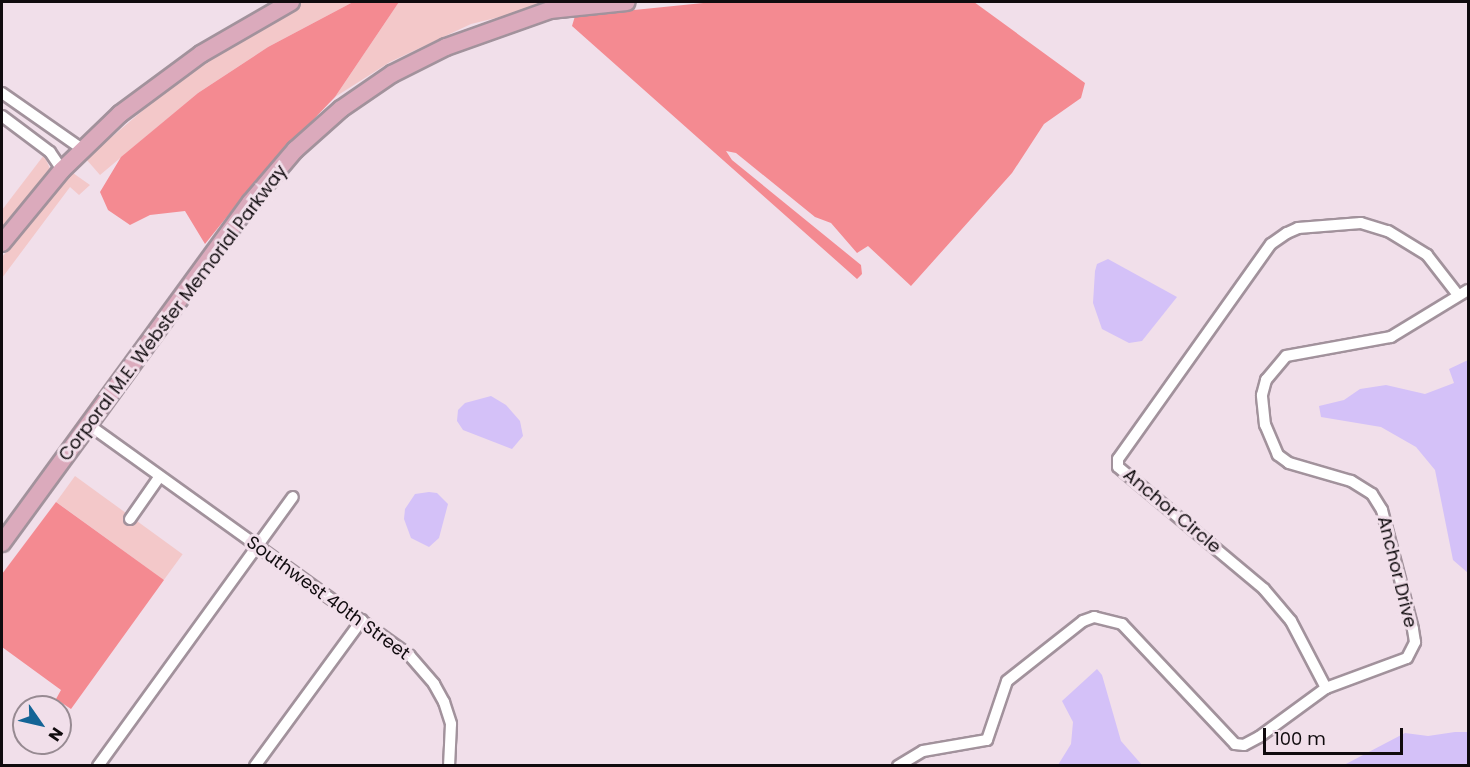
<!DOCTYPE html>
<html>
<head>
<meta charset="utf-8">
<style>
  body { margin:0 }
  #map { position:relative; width:1470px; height:767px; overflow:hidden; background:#f1dfea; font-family:Poppins,sans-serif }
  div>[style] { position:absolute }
  .green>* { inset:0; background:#f3c8c9; transform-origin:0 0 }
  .forest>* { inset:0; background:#f48a91 }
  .water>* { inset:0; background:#d4c1f8 }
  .roads { filter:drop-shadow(2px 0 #a2929c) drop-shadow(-2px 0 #a2929c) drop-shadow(0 2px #a2929c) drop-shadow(0 -2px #a2929c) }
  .minor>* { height:10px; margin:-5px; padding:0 5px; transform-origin:5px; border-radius:5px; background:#fff }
  .primary>* { height:16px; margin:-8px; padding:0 8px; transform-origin:8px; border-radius:8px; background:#dbaabc }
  span { translate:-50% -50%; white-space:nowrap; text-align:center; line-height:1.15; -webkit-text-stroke:6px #f1dfea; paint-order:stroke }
  .street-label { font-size:18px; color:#100b0e }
  .frame { position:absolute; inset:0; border:3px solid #100b0e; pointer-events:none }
  .north { position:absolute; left:12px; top:695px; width:60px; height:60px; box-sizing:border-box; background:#f1dfea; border:2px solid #978a92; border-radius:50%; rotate:124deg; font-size:16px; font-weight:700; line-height:24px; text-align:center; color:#100b0e }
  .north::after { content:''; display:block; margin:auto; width:21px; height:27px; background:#146496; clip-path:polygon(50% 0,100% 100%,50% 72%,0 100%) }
  .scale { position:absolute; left:1263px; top:728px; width:140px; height:27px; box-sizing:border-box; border:3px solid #100b0e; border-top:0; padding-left:8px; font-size:18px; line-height:21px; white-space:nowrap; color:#100b0e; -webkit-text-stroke:4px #f1dfea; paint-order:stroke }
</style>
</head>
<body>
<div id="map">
  <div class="green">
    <i style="clip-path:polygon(302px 2px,353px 2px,268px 47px,198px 93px,100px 175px,86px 159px,183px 76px)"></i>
    <i style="clip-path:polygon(399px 2px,561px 2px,471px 24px,390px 62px,335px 97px)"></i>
    <i style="clip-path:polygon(44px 155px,51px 171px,2px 229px,2px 210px)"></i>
    <i style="clip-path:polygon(73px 173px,90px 185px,79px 195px,70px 187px,2px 278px,2px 257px)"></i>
    <i style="clip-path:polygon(115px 370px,117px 371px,2px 531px,2px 526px)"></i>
    <i style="left:75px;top:476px;width:133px;height:32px;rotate:36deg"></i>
  </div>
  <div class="forest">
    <i style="clip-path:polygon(353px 2px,399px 2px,335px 97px,262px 173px,205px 244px,185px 211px,150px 215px,130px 225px,108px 210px,100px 192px,121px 157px,198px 93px,268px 47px)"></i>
    <i style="clip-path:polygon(713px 2px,974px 2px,1085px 83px,1081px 98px,1044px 124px,1012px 173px,911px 286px,868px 246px,857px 253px,831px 223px,815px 217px,736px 153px,726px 151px,732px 160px,861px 265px,862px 274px,857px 279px,572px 26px,575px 16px)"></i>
    <i style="clip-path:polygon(56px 502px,164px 580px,71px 709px,56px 699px,61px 690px,2px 647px,2px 574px)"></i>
  </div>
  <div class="water">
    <i style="clip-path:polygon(1108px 259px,1177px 297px,1142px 341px,1129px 343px,1102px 329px,1093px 303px,1095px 271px,1097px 264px)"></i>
    <i style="clip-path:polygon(1468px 360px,1468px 573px,1453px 560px,1435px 470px,1416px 447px,1381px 427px,1321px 417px,1319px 406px,1344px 400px,1360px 389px,1386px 385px,1425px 394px,1454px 383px,1449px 369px)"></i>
    <i style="clip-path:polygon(491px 396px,506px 405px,520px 421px,523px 436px,512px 449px,463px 430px,457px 421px,458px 410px,465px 403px)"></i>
    <i style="clip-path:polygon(429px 492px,437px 493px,448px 504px,439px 538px,429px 547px,411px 538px,404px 519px,405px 509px,415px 494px)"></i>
    <i style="clip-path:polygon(1097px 669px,1102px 675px,1121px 741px,1142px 765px,1058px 765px,1071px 744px,1073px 722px,1062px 701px)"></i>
    <i style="clip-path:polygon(1455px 732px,1468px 732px,1468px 765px,1344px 765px,1405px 733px,1428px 736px)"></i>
  </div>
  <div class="roads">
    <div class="minor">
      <i style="left:2px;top:93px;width:98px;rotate:35deg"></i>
      <i style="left:2px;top:116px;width:60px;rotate:36.9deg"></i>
      <i style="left:50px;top:152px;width:22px;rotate:56deg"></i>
      <i style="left:89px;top:425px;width:395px;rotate:35.7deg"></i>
      <i style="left:410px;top:656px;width:37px;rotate:49deg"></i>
      <i style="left:434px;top:684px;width:21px;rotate:61deg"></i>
      <i style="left:444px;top:702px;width:23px;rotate:72deg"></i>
      <i style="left:451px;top:724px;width:42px;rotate:92.7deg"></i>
      <i style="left:130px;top:519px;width:52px;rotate:-55.1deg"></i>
      <i style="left:1326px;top:688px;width:76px;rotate:-117.6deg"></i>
      <i style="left:1291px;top:621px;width:42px;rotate:-130.2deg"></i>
      <i style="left:1264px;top:589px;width:190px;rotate:-140.1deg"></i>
      <i style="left:1118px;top:467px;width:8px;rotate:-90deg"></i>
      <i style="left:1118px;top:459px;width:264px;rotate:-54.6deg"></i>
      <i style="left:1271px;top:244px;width:19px;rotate:-35deg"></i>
      <i style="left:1287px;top:233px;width:12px;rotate:-24deg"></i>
      <i style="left:1298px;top:228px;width:63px;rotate:-4.5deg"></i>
      <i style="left:1361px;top:223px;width:28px;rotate:17deg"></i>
      <i style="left:1388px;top:231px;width:46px;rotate:31.6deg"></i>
      <i style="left:1427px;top:255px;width:51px;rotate:52.2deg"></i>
      <i style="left:98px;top:766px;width:332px;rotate:-54.1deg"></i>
      <i style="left:255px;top:766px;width:181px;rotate:-53.8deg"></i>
      <i style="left:898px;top:766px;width:29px;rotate:-31deg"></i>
      <i style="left:923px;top:751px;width:65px;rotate:-9.8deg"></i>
      <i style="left:987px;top:740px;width:62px;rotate:-71.3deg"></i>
      <i style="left:1007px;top:681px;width:97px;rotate:-38.3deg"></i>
      <i style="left:1083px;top:621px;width:12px;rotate:-20deg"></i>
      <i style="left:1094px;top:617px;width:29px;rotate:14deg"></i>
      <i style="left:1122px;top:624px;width:165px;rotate:46.7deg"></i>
      <i style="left:1235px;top:744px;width:9px;rotate:6deg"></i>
      <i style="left:1244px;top:745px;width:17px;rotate:-28deg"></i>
      <i style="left:1259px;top:737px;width:83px;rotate:-36.2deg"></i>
      <i style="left:1326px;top:688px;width:86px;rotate:-20.3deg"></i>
      <i style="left:1407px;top:658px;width:18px;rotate:-63deg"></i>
      <i style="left:1415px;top:642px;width:13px;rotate:-99deg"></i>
      <i style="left:1413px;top:629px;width:123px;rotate:-104.6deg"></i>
      <i style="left:1382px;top:510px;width:19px;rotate:-122deg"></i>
      <i style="left:1372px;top:494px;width:25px;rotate:-148deg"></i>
      <i style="left:1351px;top:481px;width:65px;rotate:-163.8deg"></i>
      <i style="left:1289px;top:463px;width:14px;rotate:-144deg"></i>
      <i style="left:1278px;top:455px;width:33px;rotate:-113deg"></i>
      <i style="left:1265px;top:425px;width:30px;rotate:-96deg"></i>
      <i style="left:1262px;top:395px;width:16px;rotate:-75deg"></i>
      <i style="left:1266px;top:380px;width:31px;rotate:-50deg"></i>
      <i style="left:1286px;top:356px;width:107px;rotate:-10.3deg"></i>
      <i style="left:1391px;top:337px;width:90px;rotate:-31.4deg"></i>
    </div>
    <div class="primary">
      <i style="left:2px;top:243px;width:94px;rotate:-50.6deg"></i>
      <i style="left:62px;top:170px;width:81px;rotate:-44deg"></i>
      <i style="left:120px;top:114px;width:101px;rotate:-36.5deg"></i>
      <i style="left:201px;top:54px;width:104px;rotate:-30deg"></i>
      <i style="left:2px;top:543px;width:421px;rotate:-53.9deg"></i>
      <i style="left:250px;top:203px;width:70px;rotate:-49.7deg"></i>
      <i style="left:295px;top:150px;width:62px;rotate:-41.7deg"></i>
      <i style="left:341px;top:109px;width:62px;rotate:-34.5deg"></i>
      <i style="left:392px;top:74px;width:60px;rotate:-26.6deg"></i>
      <i style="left:446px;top:47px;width:110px;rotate:-19.6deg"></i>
      <i style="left:550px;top:10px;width:77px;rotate:-5.9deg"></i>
    </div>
  </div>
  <div class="street-label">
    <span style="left:173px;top:313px;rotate:-53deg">Corporal M.E. Webster Memorial Parkway</span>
    <span style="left:1172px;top:511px;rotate:40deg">Anchor Circle</span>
    <span style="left:1397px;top:572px;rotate:76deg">Anchor Drive</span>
    <span style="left:328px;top:598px;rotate:36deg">Southwest 40th Street</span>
  </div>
  <div class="frame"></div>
  <div class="north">N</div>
  <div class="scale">100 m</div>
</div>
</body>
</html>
